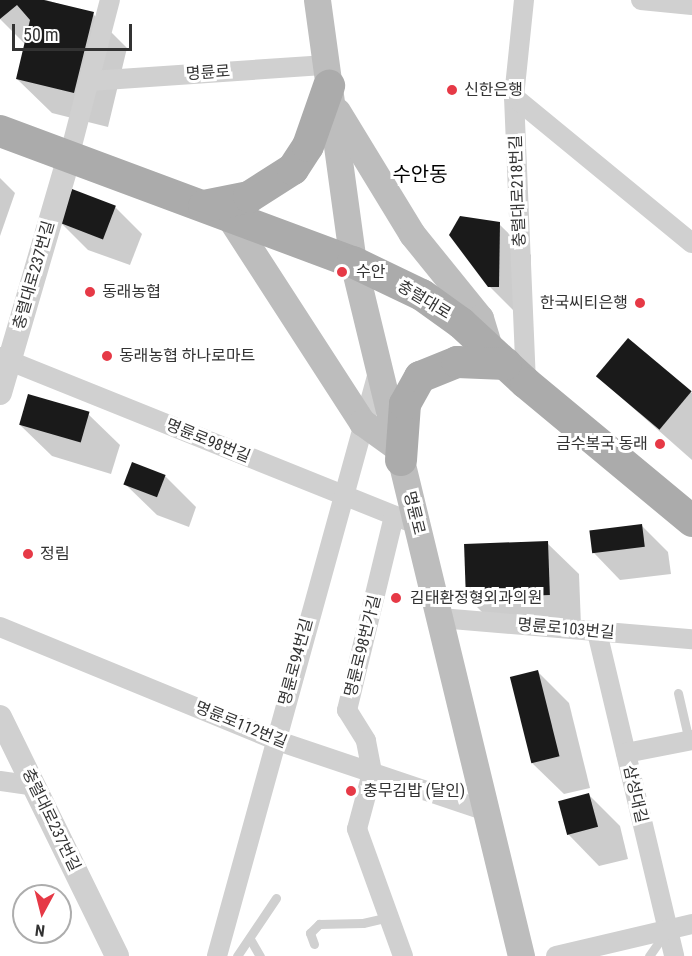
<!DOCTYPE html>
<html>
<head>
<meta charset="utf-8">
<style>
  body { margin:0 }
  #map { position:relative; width:692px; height:956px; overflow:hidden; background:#fff; font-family:"Roboto Condensed","Noto Sans KR",sans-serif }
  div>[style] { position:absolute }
  .shadow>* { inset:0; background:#0003 }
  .building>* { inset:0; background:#1a1a1a; transform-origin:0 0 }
  .service>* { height:9px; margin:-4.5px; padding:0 4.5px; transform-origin:4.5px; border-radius:4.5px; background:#d0d0d0 }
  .minor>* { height:20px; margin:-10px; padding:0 10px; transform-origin:10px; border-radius:10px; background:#d0d0d0 }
  .tertiary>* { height:24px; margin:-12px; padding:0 12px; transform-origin:12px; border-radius:12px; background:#d0d0d0 }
  .secondary>* { height:27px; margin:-13.5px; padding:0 13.5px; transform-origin:13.5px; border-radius:13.5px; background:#bdbdbd }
  .primary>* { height:32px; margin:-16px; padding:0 16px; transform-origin:16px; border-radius:16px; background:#ababab }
  .dots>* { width:16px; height:16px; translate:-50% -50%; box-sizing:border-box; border:3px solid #fff; border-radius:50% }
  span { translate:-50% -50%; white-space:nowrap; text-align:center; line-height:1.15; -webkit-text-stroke:6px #fff; paint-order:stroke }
  .street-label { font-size:16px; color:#333 }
  .poi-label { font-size:16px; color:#333 }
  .left { translate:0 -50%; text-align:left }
  .right { translate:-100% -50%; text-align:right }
  .quarter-label { font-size:20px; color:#000 }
  .north { position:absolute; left:12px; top:884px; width:60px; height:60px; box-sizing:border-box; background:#fff; border:2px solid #adadad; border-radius:50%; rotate:187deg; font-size:16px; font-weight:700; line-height:24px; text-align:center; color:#333 }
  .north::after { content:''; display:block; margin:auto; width:21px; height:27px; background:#e63946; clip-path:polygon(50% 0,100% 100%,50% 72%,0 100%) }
  .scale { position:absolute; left:12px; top:24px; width:120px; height:27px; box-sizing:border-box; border:3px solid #333; border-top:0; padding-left:8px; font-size:18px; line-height:21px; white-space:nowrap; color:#333; -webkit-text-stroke:4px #fff; paint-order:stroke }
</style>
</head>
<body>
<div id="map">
  <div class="shadow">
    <i style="clip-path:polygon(0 0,46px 0,93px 14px,127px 48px,108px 127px,52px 113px,17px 79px,26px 45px,0 19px)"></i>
    <i style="clip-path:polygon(0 178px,15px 193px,0 236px)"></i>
    <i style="clip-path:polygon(115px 207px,142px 234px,130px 265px,88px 250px,61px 223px)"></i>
    <i style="clip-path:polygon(499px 224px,531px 255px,530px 318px,521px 318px,489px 286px)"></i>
    <i style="clip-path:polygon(628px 340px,692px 393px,692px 460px,598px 377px)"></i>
    <i style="clip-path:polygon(88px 414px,120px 445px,111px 474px,52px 456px,20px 425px)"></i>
    <i style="clip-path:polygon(165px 476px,196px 507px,189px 527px,157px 515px,125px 484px)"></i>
    <i style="clip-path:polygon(641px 525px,668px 552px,671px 574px,620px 580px,594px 553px)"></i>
    <i style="clip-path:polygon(547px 543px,579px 574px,581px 626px,500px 630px,468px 598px)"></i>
    <i style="clip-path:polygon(538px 672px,569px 703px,590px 788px,564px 794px,532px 763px)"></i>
    <i style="clip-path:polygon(589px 795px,620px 826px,628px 859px,599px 866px,568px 834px)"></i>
  </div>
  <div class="building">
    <i style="clip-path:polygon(0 0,44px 0,94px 12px,74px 93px,16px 79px,30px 20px,17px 5px,0 19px)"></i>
    <i style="left:72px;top:189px;width:47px;height:36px;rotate:21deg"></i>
    <i style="clip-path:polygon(460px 216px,500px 222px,499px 287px,488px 287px,449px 235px)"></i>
    <i style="left:628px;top:338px;width:83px;height:50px;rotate:40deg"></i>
    <i style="left:28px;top:394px;width:64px;height:32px;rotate:16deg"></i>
    <i style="left:132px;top:462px;width:36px;height:24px;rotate:21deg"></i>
    <i style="left:642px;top:524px;width:23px;height:53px;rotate:83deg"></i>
    <i style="left:548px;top:541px;width:54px;height:84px;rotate:88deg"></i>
    <i style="left:538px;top:670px;width:89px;height:29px;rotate:76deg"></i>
    <i style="left:589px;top:793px;width:35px;height:32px;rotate:75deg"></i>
  </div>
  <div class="service">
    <i style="left:678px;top:693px;width:49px;rotate:77.1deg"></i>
    <i style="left:250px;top:939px;width:20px;rotate:60deg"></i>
    <i style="left:314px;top:944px;width:12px;rotate:-110deg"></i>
    <i style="left:310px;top:933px;width:13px;rotate:-45deg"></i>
    <i style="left:319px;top:924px;width:44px;rotate:-1.3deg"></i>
    <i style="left:363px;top:923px;width:26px;rotate:-13deg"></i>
    <i style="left:237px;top:956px;width:70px;rotate:-56.1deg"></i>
    <i style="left:649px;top:956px;width:29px;rotate:-55deg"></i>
  </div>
  <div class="minor">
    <i style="left:524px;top:0;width:98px;rotate:95.9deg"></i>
    <i style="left:514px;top:97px;width:286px;rotate:87.6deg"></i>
    <i style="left:641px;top:0;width:51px;rotate:5.6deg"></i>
    <i style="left:90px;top:81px;width:237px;rotate:-3.9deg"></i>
    <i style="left:514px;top:97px;width:230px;rotate:39.4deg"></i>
    <i style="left:69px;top:157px;width:162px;rotate:-75.4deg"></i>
    <i style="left:0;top:357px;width:439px;rotate:21.9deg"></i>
    <i style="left:394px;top:516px;width:200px;rotate:103.6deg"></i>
    <i style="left:347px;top:710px;width:36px;rotate:58deg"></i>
    <i style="left:366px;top:741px;width:33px;rotate:79deg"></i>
    <i style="left:372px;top:773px;width:58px;rotate:105deg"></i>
    <i style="left:357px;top:829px;width:135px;rotate:70.1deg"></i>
    <i style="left:440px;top:618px;width:253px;rotate:4.8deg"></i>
    <i style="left:0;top:627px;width:297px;rotate:22.3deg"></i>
    <i style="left:275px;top:740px;width:223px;rotate:18.6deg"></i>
    <i style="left:597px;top:632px;width:333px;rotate:76.6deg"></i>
    <i style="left:626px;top:753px;width:67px;rotate:-11.1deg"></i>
    <i style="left:0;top:781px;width:35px;rotate:8deg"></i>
    <i style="left:217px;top:956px;width:609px;rotate:-74.57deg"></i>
    <i style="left:556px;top:956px;width:140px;rotate:-13.2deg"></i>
  </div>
  <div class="tertiary">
    <i style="left:0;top:393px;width:246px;rotate:-73.7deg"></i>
    <i style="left:0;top:717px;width:266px;rotate:63.9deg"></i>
  </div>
  <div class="secondary">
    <i style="left:317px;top:0;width:264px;rotate:82.2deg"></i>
    <i style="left:353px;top:262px;width:714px;rotate:76.39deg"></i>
    <i style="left:337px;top:111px;width:144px;rotate:58.6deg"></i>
    <i style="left:412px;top:234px;width:108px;rotate:51deg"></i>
    <i style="left:480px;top:318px;width:31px;rotate:73deg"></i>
    <i style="left:228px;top:215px;width:247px;rotate:57.1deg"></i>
    <i style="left:362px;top:422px;width:44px;rotate:35.8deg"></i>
  </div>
  <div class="primary">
    <i style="left:0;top:131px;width:377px;rotate:20.4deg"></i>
    <i style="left:353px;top:262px;width:76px;rotate:25.6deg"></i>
    <i style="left:422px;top:295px;width:48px;rotate:35.7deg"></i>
    <i style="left:461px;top:323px;width:88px;rotate:42.7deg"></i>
    <i style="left:526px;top:383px;width:216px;rotate:39.7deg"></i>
    <i style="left:204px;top:206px;width:46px;rotate:-11.3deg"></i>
    <i style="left:249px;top:197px;width:52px;rotate:-32.5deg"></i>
    <i style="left:293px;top:169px;width:27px;rotate:-57deg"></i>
    <i style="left:308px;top:146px;width:64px;rotate:-70.7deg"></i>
    <i style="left:401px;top:460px;width:56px;rotate:-85.9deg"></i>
    <i style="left:405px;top:404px;width:31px;rotate:-61deg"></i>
    <i style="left:420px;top:377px;width:40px;rotate:-22deg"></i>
    <i style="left:457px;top:362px;width:49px;rotate:2.3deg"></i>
  </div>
  <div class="dots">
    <i style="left:452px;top:90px;background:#e63946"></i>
    <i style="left:342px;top:272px;background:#e63946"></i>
    <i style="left:90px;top:292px;background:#e63946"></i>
    <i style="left:640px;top:303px;background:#e63946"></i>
    <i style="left:107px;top:356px;background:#e63946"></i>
    <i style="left:660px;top:444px;background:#e63946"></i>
    <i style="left:28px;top:554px;background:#e63946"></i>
    <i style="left:396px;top:598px;background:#e63946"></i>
    <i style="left:351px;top:791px;background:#e63946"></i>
  </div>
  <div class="street-label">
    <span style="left:208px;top:73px;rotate:-4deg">명륜로</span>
    <span style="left:518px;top:191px;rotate:-92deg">충렬대로218번길</span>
    <span style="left:34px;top:275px;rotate:-74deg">충렬대로237번길</span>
    <span style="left:424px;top:300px;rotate:31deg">충렬대로</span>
    <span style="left:208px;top:441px;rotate:22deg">명륜로98번길</span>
    <span style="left:414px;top:513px;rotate:76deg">명륜로</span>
    <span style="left:566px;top:629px;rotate:5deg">명륜로103번길</span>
    <span style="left:363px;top:646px;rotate:-76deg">명륜로98번가길</span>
    <span style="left:296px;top:662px;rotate:-75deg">명륜로94번길</span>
    <span style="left:241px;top:725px;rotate:22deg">명륜로112번길</span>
    <span style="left:635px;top:794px;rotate:77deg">삼성대길</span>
    <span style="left:51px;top:820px;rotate:64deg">충렬대로237번길</span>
  </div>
  <div class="poi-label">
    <span class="left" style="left:464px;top:90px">신한은행</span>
    <span class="left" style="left:356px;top:272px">수안</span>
    <span class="left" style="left:102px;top:292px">동래농협</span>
    <span class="right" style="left:628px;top:303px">한국씨티은행</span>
    <span class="left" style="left:119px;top:356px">동래농협 하나로마트</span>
    <span class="right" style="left:648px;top:444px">금수복국 동래</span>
    <span class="left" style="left:40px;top:554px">정림</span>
    <span class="left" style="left:410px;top:598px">김태환정형외과의원</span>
    <span class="left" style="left:363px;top:791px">충무김밥 (달인)</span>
  </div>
  <div class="quarter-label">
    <span style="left:420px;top:174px">수안동</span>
  </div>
  <div class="north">N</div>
  <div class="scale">50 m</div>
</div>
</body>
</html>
